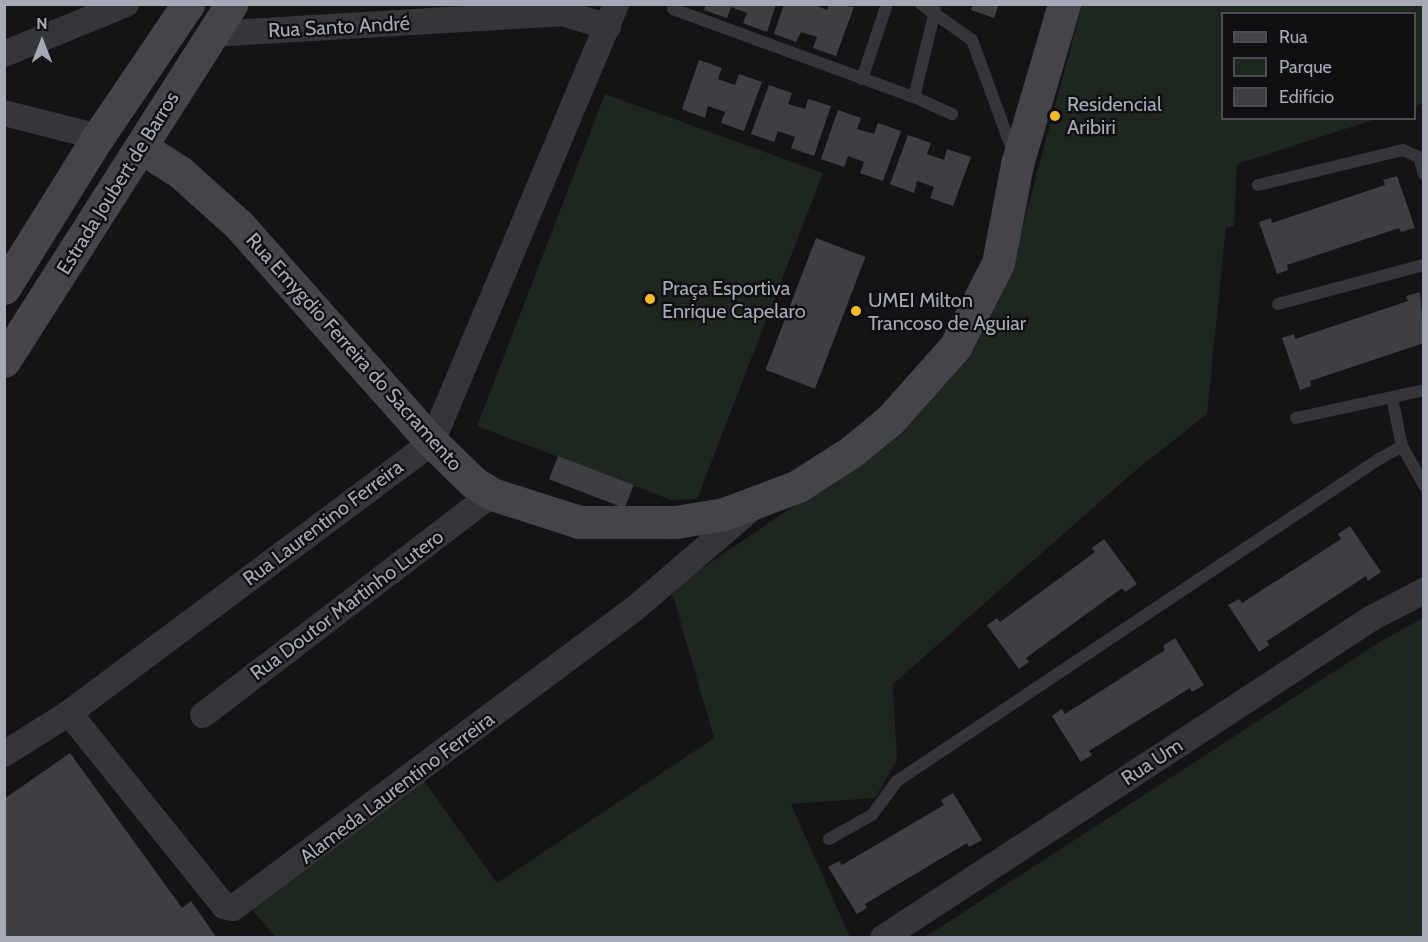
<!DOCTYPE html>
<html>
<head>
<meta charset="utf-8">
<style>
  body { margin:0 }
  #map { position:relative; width:1428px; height:942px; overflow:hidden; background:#141416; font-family:Cabin,sans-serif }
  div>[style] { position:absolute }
  .green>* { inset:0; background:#1e2620 }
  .building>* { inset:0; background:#3e3f43; transform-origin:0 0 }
  .lane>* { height:12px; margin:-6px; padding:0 6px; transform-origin:6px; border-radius:6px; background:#35363b }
  .street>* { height:26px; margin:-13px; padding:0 13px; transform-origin:13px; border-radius:13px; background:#35363b }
  .secondary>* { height:33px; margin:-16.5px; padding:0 16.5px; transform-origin:16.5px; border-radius:16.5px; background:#43454b }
  .dots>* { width:16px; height:16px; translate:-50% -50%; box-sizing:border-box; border:3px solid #0f0f11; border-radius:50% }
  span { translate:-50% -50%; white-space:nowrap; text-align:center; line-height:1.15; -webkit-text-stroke:4.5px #0f0f11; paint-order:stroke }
  .street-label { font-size:20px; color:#a6aab7 }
  .poi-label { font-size:20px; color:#a6aab7 }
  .left { translate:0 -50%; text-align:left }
  .frame { position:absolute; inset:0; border:6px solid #a6aab7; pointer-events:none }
  .legend { position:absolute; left:1221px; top:12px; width:195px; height:108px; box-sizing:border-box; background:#0f0f11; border:2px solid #4b4d53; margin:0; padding:8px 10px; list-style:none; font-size:18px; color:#a6aab7 }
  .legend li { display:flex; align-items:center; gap:12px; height:30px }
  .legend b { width:30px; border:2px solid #4b4d53 }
  .north { position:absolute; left:12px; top:12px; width:60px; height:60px; -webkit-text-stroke:4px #0f0f11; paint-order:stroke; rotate:0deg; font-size:16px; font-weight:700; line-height:24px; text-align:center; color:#a6aab7 }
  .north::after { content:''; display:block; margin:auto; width:21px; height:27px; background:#a6aab7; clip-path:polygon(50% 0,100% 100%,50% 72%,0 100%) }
</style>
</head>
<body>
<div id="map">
  <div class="green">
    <i style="clip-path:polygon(1082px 5px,1422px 5px,1423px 103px,1415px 106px,1414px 14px,1222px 14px,1222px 118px,1376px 119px,1237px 164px,1234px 226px,1226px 227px,1207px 414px,1136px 470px,893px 684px,897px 760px,875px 798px,791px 804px,850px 937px,276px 937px,251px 909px,420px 775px,497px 883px,714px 738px,671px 589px,856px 464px,1018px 244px)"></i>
    <i style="clip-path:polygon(605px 94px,823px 173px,697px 499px,671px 500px,477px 426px)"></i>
    <i style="clip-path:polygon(1423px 618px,1423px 937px,925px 937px,1378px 643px)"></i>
  </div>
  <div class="building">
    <i style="clip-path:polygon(706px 4px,776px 4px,767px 32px,743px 23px,747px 13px,731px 7px,727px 18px,704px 10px)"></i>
    <i style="clip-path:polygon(784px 4px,812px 4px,827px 10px,829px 4px,854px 7px,836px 56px,813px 48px,817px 37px,801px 32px,796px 42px,774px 34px)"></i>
    <i style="clip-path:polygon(973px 4px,999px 4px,994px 18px,971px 10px)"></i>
    <i style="clip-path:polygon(699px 60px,722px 68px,718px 79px,735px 85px,739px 74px,762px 82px,744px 131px,721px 123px,725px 112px,708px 106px,705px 118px,682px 109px)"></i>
    <i style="clip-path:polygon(769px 85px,792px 93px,788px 104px,805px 109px,808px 99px,831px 106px,814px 156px,791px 148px,795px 137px,778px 131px,774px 142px,751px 134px)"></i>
    <i style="clip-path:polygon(838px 110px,861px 118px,857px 129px,874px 134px,878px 123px,901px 131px,883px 181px,860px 173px,864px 162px,848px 156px,844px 167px,821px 159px)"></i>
    <i style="clip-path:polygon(908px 135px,931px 143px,927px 154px,944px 160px,947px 149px,971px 157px,953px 206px,930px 198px,934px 187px,917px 181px,914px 193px,890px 184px)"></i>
    <i style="clip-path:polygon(1397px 176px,1415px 228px,1401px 232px,1399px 228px,1287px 265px,1288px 270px,1277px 274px,1259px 222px,1271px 218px,1272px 223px,1385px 185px,1383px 180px)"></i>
    <i style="left:816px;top:238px;width:53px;height:141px;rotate:21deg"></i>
    <i style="clip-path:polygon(1420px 292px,1424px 343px,1310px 381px,1311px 386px,1300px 390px,1282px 338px,1294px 334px,1295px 339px,1408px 301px,1406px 296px)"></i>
    <i style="left:558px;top:456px;width:81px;height:25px;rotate:21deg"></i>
    <i style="clip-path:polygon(1350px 526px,1381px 572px,1368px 581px,1366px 576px,1267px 641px,1269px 645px,1259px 652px,1228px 605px,1239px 599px,1242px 603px,1341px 539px,1338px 534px)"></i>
    <i style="clip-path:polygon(1104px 539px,1137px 584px,1125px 592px,1122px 588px,1026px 658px,1029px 662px,1019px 669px,987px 625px,997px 618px,1000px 622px,1095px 552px,1092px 548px)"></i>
    <i style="clip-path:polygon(1175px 638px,1204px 685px,1192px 692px,1190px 688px,1089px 751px,1092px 755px,1081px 762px,1052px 716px,1062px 709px,1065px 714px,1165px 650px,1163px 646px)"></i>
    <i style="clip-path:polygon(70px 753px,182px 908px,191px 901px,217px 938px,4px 938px,4px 799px)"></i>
    <i style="clip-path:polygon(953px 793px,982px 840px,969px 847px,967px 843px,865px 904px,867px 908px,857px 914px,828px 867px,839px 861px,842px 865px,944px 805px,941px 800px)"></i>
  </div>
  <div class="lane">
    <i style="left:921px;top:4px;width:62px;rotate:35.2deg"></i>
    <i style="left:972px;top:40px;width:119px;rotate:69.9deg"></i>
    <i style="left:673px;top:9px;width:257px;rotate:20.1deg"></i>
    <i style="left:914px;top:97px;width:42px;rotate:24.1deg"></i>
    <i style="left:862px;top:79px;width:79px;rotate:-71.6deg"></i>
    <i style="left:914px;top:97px;width:89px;rotate:-76.3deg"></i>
    <i style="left:1258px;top:185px;width:149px;rotate:-13.6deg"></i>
    <i style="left:1403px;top:150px;width:17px;rotate:24deg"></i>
    <i style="left:1419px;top:157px;width:18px;rotate:74deg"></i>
    <i style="left:1278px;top:304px;width:151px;rotate:-15deg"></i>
    <i style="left:1392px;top:398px;width:49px;rotate:78.2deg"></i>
    <i style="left:1296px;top:418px;width:131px;rotate:-12.3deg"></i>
    <i style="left:829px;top:839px;width:49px;rotate:-29.2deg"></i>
    <i style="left:872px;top:815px;width:42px;rotate:-53.7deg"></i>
    <i style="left:897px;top:781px;width:580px;rotate:-33.74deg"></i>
    <i style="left:1379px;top:459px;width:26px;rotate:-29deg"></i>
    <i style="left:1402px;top:446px;width:45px;rotate:60.6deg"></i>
  </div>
  <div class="street">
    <i style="left:212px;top:34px;width:352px;rotate:-3.4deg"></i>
    <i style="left:563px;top:13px;width:47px;rotate:17.3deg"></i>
    <i style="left:4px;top:54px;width:132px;rotate:-22.3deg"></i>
    <i style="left:4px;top:113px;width:97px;rotate:14.3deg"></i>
    <i style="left:69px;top:713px;width:248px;rotate:51.2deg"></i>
    <i style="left:224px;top:906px;width:9px;rotate:13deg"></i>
    <i style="left:233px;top:908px;width:499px;rotate:-36.7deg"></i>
    <i style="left:633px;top:610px;width:155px;rotate:-40.6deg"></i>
    <i style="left:203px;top:715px;width:364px;rotate:-37.4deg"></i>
    <i style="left:4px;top:754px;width:77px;rotate:-32.2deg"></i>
    <i style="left:69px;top:713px;width:453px;rotate:-36.7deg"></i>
    <i style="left:432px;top:442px;width:475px;rotate:-67.2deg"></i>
    <i style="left:883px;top:938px;width:584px;rotate:-33.2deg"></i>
    <i style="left:1372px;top:618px;width:59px;rotate:-27.4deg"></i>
  </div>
  <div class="secondary">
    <i style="left:142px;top:148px;width:45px;rotate:32.3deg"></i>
    <i style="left:180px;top:172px;width:79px;rotate:41.9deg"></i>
    <i style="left:239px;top:225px;width:290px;rotate:48.4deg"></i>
    <i style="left:432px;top:442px;width:57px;rotate:44.3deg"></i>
    <i style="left:473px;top:482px;width:22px;rotate:32deg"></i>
    <i style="left:492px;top:494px;width:91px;rotate:17.8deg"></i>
    <i style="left:579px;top:522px;width:97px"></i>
    <i style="left:676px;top:522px;width:49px;rotate:-9.5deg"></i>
    <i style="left:724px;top:514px;width:79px;rotate:-20.7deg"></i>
    <i style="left:798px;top:486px;width:63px;rotate:-32.7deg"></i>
    <i style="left:851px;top:452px;width:50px;rotate:-39.4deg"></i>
    <i style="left:890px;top:420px;width:98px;rotate:-48.3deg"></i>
    <i style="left:955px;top:347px;width:94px;rotate:-62.9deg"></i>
    <i style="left:998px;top:263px;width:101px;rotate:-79.1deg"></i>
    <i style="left:1017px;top:164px;width:167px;rotate:-73.6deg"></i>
    <i style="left:4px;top:288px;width:178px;rotate:-58.1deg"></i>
    <i style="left:98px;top:137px;width:161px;rotate:-55.9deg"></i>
    <i style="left:4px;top:361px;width:423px;rotate:-57.5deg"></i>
  </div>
  <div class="dots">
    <i style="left:1055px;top:116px;background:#f7ba2c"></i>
    <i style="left:650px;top:299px;background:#f7ba2c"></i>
    <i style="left:856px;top:311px;background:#f7ba2c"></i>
  </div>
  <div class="street-label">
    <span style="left:339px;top:27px;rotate:-3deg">Rua Santo André</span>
    <span style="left:118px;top:183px;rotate:-58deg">Estrada Joubert de Barros</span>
    <span style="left:354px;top:352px;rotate:48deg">Rua Emygdio Ferreira do Sacramento</span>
    <span style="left:323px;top:523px;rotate:-37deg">Rua Laurentino Ferreira</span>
    <span style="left:347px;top:605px;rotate:-37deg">Rua Doutor Martinho Lutero</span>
    <span style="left:1152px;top:762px;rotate:-33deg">Rua Um</span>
    <span style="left:397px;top:788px;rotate:-37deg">Alameda Laurentino Ferreira</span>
  </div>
  <div class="poi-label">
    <span class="left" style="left:1067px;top:116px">Residencial<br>Aribiri</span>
    <span class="left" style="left:662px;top:300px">Praça Esportiva<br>Enrique Capelaro</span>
    <span class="left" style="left:868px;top:312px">UMEI Milton<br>Trancoso de Aguiar</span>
  </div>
  <div class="frame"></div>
  <ul class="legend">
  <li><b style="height:8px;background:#43454b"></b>Rua</li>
  <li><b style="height:16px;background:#1e2620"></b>Parque</li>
  <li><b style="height:16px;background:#3e3f43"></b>Edifício</li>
  </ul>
  <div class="north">N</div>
</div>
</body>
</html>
